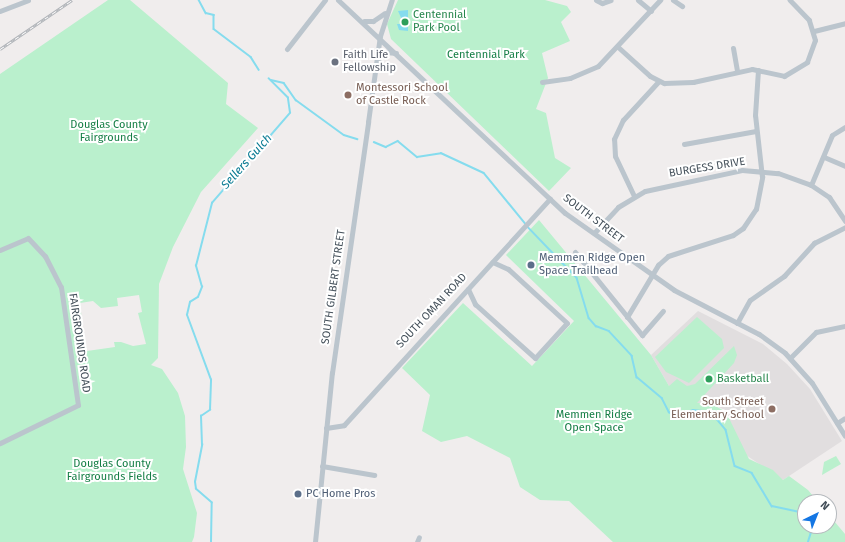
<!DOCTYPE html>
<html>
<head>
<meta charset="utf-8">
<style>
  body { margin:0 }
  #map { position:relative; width:845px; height:542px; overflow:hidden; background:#f0eded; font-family:"Fira Sans",sans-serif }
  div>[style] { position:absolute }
  .education>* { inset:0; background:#e1dedf }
  .green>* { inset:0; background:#baf0cd }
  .water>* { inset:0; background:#85dcee }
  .stream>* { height:1.5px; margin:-0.75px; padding:0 0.75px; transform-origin:0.75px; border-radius:0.75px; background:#85dcee }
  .minor>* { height:5px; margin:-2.5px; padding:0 2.5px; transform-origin:2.5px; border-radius:2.5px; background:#bbc5cd }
  .rail>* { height:3px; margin-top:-1.5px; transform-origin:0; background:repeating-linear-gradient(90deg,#fff 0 4.5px,#afb3b8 0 9px); box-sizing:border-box; border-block:1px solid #afb3b8 }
  .dots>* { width:11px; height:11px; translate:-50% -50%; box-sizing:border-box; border:2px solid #fff; border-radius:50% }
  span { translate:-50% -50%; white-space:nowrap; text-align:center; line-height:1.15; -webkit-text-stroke:4px #fff; paint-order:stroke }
  .leisure-label { font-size:11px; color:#27864d }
  .left { translate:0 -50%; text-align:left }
  .park-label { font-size:11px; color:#147e45 }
  .worship-label { font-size:11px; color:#5b616d }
  .education-label { font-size:11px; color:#785e54 }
  .right { translate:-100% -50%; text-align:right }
  .street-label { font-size:11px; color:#45515b }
  .service-label { font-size:11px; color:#4e5e75 }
  .water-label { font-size:12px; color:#0a7b93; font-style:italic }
  .north { position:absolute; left:797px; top:494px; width:40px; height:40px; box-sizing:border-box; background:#fff; border:1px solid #b5b9bd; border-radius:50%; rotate:43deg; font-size:11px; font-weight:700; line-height:16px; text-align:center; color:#45515b }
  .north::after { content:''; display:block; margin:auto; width:14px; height:18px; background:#1476e3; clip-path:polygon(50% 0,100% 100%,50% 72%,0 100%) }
</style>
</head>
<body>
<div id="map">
  <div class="education">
    <i style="clip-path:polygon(698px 311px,763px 344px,787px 364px,810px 389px,842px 441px,783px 480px,746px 455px,723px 409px,710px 403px,696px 403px,669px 386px,651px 355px)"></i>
  </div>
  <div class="green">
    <i style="clip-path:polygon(evenodd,108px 0,130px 0,228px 83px,226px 104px,258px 128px,201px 192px,173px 247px,159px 284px,158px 358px,151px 365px,162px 369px,178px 393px,185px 416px,186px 447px,183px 469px,197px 513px,194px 537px,192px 542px,0 542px,0 74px,108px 0,139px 295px,142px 312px,138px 313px,146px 344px,133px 346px,121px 342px,114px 342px,115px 347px,87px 351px,84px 333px,74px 334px,73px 323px,82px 321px,80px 303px,93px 301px,101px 308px,118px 306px,117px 298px,139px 295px)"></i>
    <i style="clip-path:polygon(398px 0,545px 0,567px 6px,571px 12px,561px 22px,570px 41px,542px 53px,548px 78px,536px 109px,546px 113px,555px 158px,571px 168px,549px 191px,391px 39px,387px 24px)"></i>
    <i style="clip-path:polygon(539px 220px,651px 355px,669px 386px,677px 379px,687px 386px,695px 384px,734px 346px,737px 355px,734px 363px,697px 403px,710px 403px,726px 412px,749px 459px,773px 470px,783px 480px,789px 476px,808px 490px,818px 502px,805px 502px,805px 526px,829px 526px,829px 515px,845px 534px,845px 542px,613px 542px,569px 501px,540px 500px,520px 487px,510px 458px,467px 436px,441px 442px,422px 431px,430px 395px,402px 368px,463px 303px,532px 366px,574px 321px,506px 255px)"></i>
    <i style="clip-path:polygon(697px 317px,722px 339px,724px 348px,689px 383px,666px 372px,655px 357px)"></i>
    <i style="clip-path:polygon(836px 456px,841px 464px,822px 475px,824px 462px)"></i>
  </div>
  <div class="water">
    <i style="clip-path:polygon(408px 10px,408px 31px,399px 30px,397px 24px,402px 24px,402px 20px,398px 11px)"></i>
  </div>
  <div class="stream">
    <i style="left:199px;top:0;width:15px;rotate:62deg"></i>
    <i style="left:206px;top:13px;width:8px;rotate:14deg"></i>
    <i style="left:214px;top:15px;width:14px;rotate:90deg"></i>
    <i style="left:214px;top:29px;width:46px;rotate:37.1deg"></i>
    <i style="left:251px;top:57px;width:15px;rotate:58deg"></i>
    <i style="left:271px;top:80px;width:13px;rotate:13deg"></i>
    <i style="left:284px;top:83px;width:21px;rotate:55deg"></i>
    <i style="left:296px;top:100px;width:59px;rotate:36.1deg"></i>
    <i style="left:344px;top:135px;width:14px;rotate:17deg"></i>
    <i style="left:374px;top:142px;width:13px;rotate:23deg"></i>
    <i style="left:386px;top:147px;width:13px;rotate:-27deg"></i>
    <i style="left:398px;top:141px;width:25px;rotate:40deg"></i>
    <i style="left:417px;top:157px;width:24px;rotate:-9deg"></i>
    <i style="left:441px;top:153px;width:47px;rotate:24.9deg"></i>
    <i style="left:484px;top:173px;width:65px;rotate:50.6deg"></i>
    <i style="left:527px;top:226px;width:72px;rotate:46.1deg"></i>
    <i style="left:577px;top:278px;width:42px;rotate:73.3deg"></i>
    <i style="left:589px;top:318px;width:11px;rotate:49deg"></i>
    <i style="left:596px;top:326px;width:14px;rotate:21deg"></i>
    <i style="left:609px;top:331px;width:34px;rotate:47deg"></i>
    <i style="left:632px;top:356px;width:22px;rotate:77deg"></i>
    <i style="left:637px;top:377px;width:33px;rotate:40deg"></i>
    <i style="left:662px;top:398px;width:16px;rotate:63deg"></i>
    <i style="left:669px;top:412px;width:7px;rotate:34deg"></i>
    <i style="left:675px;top:416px;width:19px;rotate:-18deg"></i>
    <i style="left:693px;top:410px;width:18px;rotate:6deg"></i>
    <i style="left:711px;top:412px;width:23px;rotate:50deg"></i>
    <i style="left:726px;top:430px;width:37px;rotate:76deg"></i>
    <i style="left:735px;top:466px;width:18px;rotate:22deg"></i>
    <i style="left:752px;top:473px;width:39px;rotate:59deg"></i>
    <i style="left:772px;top:506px;width:34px;rotate:12deg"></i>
    <i style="left:211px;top:542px;width:39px;rotate:-89deg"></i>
    <i style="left:212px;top:503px;width:21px;rotate:-139deg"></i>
    <i style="left:196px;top:489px;width:7px;rotate:-98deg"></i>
    <i style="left:195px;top:482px;width:38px;rotate:-79deg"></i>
    <i style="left:202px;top:445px;width:29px;rotate:-92deg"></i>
    <i style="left:201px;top:416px;width:11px;rotate:-34deg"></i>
    <i style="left:210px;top:410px;width:30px;rotate:-88deg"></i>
    <i style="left:211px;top:380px;width:69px;rotate:-110.3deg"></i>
    <i style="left:187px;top:315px;width:13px;rotate:-77deg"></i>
    <i style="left:190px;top:302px;width:9px;rotate:-32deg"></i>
    <i style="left:198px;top:297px;width:11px;rotate:-68deg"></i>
    <i style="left:202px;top:287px;width:22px;rotate:-106deg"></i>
    <i style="left:196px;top:266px;width:65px;rotate:-75.7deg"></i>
    <i style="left:212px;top:203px;width:119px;rotate:-49.1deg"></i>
    <i style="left:290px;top:113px;width:15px;rotate:-98deg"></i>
    <i style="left:288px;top:98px;width:27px;rotate:-135deg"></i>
    <i style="left:808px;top:542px;width:17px;rotate:-73deg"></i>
  </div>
  <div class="minor">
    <i style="left:338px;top:0;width:311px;rotate:43.2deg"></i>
    <i style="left:565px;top:213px;width:133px;rotate:35.2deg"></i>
    <i style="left:674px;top:290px;width:96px;rotate:27.4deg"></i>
    <i style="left:759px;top:334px;width:32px;rotate:36deg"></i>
    <i style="left:785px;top:353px;width:40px;rotate:48deg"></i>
    <i style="left:812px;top:383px;width:62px;rotate:58.1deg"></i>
    <i style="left:596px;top:0;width:7px;rotate:27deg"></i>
    <i style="left:602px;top:3px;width:9px;rotate:-18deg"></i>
    <i style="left:638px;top:0;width:17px;rotate:40deg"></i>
    <i style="left:673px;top:0;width:11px;rotate:34deg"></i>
    <i style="left:0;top:11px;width:30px;rotate:-21deg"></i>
    <i style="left:364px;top:21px;width:9px"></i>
    <i style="left:373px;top:21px;width:14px;rotate:-34deg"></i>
    <i style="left:814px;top:31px;width:32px;rotate:-14deg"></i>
    <i style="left:618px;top:47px;width:43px;rotate:42.2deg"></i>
    <i style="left:650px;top:76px;width:16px;rotate:27deg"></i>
    <i style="left:664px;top:83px;width:29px;rotate:-2deg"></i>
    <i style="left:693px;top:82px;width:60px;rotate:-12.4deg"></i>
    <i style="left:752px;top:69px;width:33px;rotate:12deg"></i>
    <i style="left:784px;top:76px;width:27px;rotate:-31deg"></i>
    <i style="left:807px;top:62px;width:23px;rotate:-70deg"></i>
    <i style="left:815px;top:40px;width:21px;rotate:-107deg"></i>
    <i style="left:809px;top:20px;width:28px;rotate:-134deg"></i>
    <i style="left:733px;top:48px;width:23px;rotate:80deg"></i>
    <i style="left:287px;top:49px;width:62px;rotate:-52.2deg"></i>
    <i style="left:378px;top:59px;width:11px;rotate:-41deg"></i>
    <i style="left:386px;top:52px;width:10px;rotate:6deg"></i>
    <i style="left:542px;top:82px;width:28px;rotate:-8deg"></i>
    <i style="left:570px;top:78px;width:30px;rotate:-23deg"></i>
    <i style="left:598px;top:66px;width:91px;rotate:-46.8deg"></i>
    <i style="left:684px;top:144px;width:73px;rotate:-10.2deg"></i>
    <i style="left:824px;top:157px;width:23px;rotate:23deg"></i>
    <i style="left:811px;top:185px;width:54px;rotate:-67.2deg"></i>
    <i style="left:832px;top:135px;width:15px;rotate:-32deg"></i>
    <i style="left:634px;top:196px;width:44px;rotate:-115.4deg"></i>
    <i style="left:615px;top:156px;width:17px;rotate:-93deg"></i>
    <i style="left:614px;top:139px;width:21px;rotate:-65deg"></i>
    <i style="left:623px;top:120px;width:52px;rotate:-47.4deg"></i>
    <i style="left:594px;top:233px;width:35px;rotate:-47deg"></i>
    <i style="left:618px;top:207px;width:31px;rotate:-31deg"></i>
    <i style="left:645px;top:191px;width:99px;rotate:-12.2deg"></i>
    <i style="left:742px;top:170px;width:36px;rotate:5deg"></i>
    <i style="left:778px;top:173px;width:35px;rotate:20deg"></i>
    <i style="left:811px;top:185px;width:22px;rotate:34deg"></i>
    <i style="left:829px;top:197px;width:29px;rotate:56deg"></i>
    <i style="left:0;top:250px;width:30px;rotate:-23deg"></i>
    <i style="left:28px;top:238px;width:25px;rotate:47deg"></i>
    <i style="left:45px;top:256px;width:35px;rotate:63deg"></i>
    <i style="left:61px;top:287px;width:119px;rotate:81.8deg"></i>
    <i style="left:78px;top:405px;width:87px;rotate:154deg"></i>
    <i style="left:575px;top:252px;width:107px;rotate:51.1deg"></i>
    <i style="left:642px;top:335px;width:32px;rotate:-49deg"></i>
    <i style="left:468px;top:289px;width:17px;rotate:65deg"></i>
    <i style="left:475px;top:304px;width:81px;rotate:42deg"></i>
    <i style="left:535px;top:358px;width:47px;rotate:-47.6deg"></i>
    <i style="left:567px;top:323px;width:80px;rotate:-137.5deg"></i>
    <i style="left:508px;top:269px;width:17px;rotate:-156deg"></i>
    <i style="left:627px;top:317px;width:61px;rotate:-59.2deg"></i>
    <i style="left:658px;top:265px;width:13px;rotate:-42deg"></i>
    <i style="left:668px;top:256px;width:68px;rotate:-17.9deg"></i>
    <i style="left:733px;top:235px;width:12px;rotate:-35deg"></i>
    <i style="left:743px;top:228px;width:23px;rotate:-56deg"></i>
    <i style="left:756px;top:209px;width:33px;rotate:-79deg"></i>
    <i style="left:762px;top:177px;width:62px;rotate:-96.4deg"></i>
    <i style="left:755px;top:115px;width:45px;rotate:-86.2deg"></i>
    <i style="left:737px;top:323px;width:26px;rotate:-61deg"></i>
    <i style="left:750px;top:300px;width:42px;rotate:-35.2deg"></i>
    <i style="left:784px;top:276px;width:45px;rotate:-47.7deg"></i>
    <i style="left:814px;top:243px;width:35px;rotate:-27deg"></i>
    <i style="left:790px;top:358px;width:37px;rotate:-45deg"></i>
    <i style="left:816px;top:332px;width:30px;rotate:-12deg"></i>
    <i style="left:837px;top:423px;width:9px;rotate:-32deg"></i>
    <i style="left:326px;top:428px;width:18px;rotate:-9deg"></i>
    <i style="left:344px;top:425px;width:306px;rotate:-47.7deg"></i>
    <i style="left:322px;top:466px;width:53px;rotate:9.8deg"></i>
    <i style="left:315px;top:542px;width:170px;rotate:-84.3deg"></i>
    <i style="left:332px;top:373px;width:254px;rotate:-81.8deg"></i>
    <i style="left:368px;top:122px;width:87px;rotate:-82.1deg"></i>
    <i style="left:380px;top:36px;width:38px;rotate:-72deg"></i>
    <i style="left:417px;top:542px;width:5px;rotate:-68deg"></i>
  </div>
  <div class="rail">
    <i style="left:0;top:49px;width:87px;rotate:-34.2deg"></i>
  </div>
  <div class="dots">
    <i style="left:405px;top:22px;background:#2e9e5b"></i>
    <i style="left:335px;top:62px;background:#6b7280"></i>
    <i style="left:348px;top:95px;background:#8d6e63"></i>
    <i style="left:531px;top:265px;background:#5c6f8a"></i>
    <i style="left:709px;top:379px;background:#2e9e5b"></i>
    <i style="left:772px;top:409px;background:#8d6e63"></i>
    <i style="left:298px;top:494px;background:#5c6f8a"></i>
  </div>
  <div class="leisure-label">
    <span class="left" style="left:413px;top:22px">Centennial<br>Park Pool</span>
    <span class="left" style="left:717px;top:379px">Basketball</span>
  </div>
  <div class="park-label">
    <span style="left:486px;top:55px">Centennial Park</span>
    <span style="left:109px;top:132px">Douglas County<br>Fairgrounds</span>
    <span style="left:594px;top:422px">Memmen Ridge<br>Open Space</span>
    <span style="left:112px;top:471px">Douglas County<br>Fairgrounds Fields</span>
  </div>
  <div class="worship-label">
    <span class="left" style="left:343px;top:62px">Faith Life<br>Fellowship</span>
  </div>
  <div class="education-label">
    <span class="left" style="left:356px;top:95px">Montessori School<br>of Castle Rock</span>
    <span class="right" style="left:764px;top:409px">South Street<br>Elementary School</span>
  </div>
  <div class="street-label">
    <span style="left:707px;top:168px;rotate:-9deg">BURGESS DRIVE</span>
    <span style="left:593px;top:219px;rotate:37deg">SOUTH STREET</span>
    <span style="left:334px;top:287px;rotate:-82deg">SOUTH GILBERT STREET</span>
    <span style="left:432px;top:311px;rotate:-47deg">SOUTH OMAN ROAD</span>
    <span style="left:79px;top:343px;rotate:82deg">FAIRGROUNDS ROAD</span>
  </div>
  <div class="service-label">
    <span class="left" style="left:539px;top:265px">Memmen Ridge Open<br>Space Trailhead</span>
    <span class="left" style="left:306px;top:494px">PC Home Pros</span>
  </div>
  <div class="water-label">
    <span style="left:247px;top:162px;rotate:-48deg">Sellers Gulch</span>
  </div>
  <div class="north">N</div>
</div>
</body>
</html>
